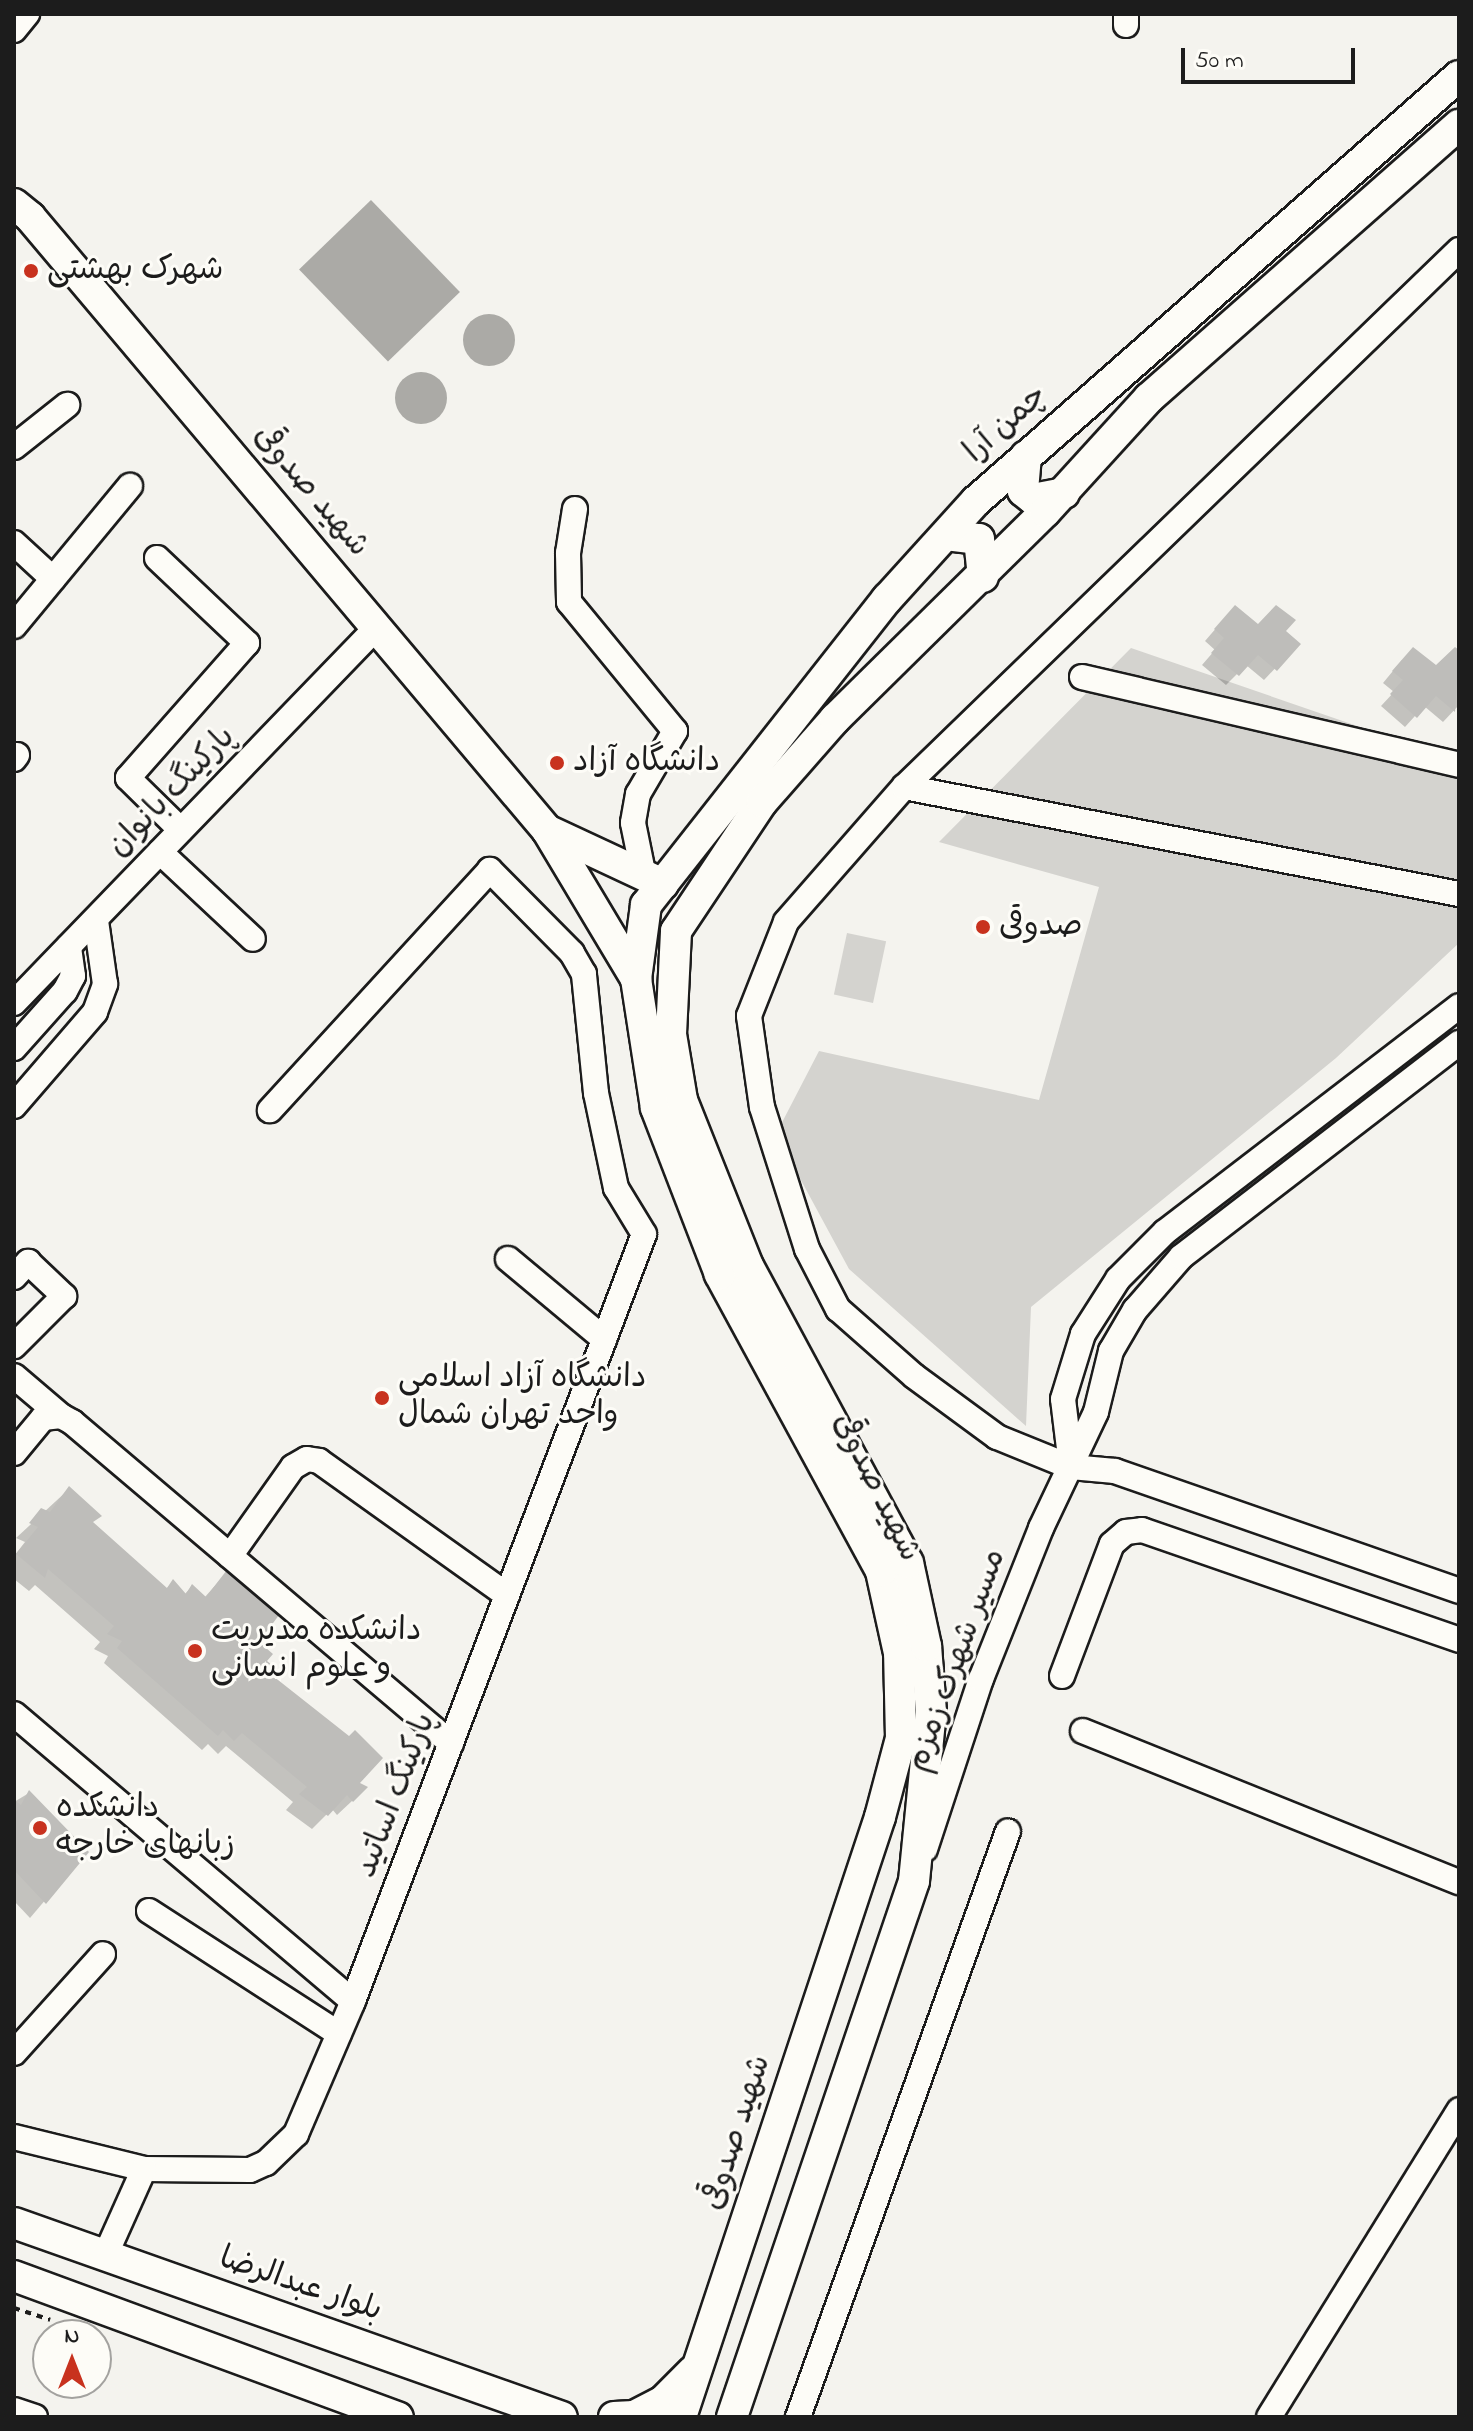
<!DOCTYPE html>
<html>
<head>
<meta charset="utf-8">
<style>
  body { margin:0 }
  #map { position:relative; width:1473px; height:2431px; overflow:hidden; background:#f4f3ee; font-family:"Indie Flower","Playpen Sans Arabic",sans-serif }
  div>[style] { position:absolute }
  .green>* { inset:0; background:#d4d3cf; transform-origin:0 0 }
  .water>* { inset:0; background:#abaaa6; transform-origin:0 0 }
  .round { border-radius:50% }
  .shadow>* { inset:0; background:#0003 }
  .building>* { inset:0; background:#bebdba }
  .path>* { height:4px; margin-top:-2px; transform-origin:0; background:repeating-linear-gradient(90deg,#1c1c1c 0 6px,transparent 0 12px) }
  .roads { filter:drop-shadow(2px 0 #1c1c1c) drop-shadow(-2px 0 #1c1c1c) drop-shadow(0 2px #1c1c1c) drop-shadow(0 -2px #1c1c1c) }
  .minor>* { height:24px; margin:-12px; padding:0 12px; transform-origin:12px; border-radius:12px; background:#fdfcf7 }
  .major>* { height:30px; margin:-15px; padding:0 15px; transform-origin:15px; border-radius:15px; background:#fdfcf7 }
  .dots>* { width:22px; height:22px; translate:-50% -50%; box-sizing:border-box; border:4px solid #fdfcf7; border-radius:50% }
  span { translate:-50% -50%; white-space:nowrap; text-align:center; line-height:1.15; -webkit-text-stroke:6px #fdfcf7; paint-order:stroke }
  .poi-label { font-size:32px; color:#1c1c1c }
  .left { translate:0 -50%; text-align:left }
  .street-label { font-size:32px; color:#1c1c1c }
  .frame { position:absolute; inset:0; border:16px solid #1c1c1c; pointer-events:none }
  .north { position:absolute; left:32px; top:2319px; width:80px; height:80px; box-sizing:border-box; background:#fdfcf7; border:2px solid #a3a29f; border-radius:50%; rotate:0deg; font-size:22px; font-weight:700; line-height:32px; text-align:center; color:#1c1c1c }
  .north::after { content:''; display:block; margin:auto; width:28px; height:36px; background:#c8321e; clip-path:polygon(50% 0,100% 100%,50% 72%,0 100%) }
  .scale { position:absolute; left:1181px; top:48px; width:174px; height:36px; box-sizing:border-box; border:4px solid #1c1c1c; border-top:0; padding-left:10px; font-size:24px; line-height:28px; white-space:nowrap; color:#1c1c1c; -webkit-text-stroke:6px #fdfcf7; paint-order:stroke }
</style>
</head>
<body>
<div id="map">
  <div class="green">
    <i style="clip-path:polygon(1131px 648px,1459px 761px,1459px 943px,1336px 1058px,1031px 1307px,1026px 1426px,849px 1269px,776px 1134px,819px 1051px,1039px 1100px,1099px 887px,939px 842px)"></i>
    <i style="left:847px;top:933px;width:40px;height:63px;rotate:12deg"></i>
  </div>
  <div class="water">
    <i style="left:371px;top:200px;width:128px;height:100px;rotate:46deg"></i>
    <i class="round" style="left:463px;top:314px;width:52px;height:52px"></i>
    <i class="round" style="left:395px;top:372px;width:52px;height:52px"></i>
  </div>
  <div class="shadow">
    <i style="clip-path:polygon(1224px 619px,1283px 631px,1298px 644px,1264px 680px,1246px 665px,1226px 685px,1202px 665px,1215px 650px,1205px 641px)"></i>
    <i style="clip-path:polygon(1455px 649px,1459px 705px,1443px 722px,1424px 706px,1405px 727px,1381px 706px,1394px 692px,1383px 683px,1402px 660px,1436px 668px)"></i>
    <i style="clip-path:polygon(69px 1489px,92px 1523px,166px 1589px,173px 1582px,184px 1595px,192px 1586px,204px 1598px,230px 1569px,271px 1676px,357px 1783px,352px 1801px,337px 1815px,332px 1809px,312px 1829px,286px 1810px,293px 1802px,226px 1746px,218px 1754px,208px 1744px,202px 1750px,104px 1663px,108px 1656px,94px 1649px,100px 1642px,35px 1585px,29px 1591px,14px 1579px,14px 1556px,25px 1542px,16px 1538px)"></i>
    <i style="clip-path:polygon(29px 1793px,86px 1852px,30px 1918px,14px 1901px,14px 1802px)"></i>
  </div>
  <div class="building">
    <i style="clip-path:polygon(1235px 605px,1258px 624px,1276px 605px,1296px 620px,1286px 631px,1301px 644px,1277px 671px,1258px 655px,1239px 676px,1211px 653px,1224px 638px,1214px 629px)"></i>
    <i style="clip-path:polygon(1413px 647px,1436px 665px,1455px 647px,1459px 650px,1455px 712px,1436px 696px,1417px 718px,1390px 694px,1403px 680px,1392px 671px)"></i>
    <i style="clip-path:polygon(69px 1486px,102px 1516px,93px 1522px,167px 1588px,173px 1579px,186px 1594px,192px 1584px,206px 1597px,230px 1566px,282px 1611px,259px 1642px,273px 1654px,267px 1661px,276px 1668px,273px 1676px,349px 1736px,355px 1730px,383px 1758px,360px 1783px,368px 1787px,353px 1802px,347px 1795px,328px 1816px,299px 1794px,307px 1787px,242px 1733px,234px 1741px,223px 1730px,218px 1736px,117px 1648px,122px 1641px,107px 1634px,114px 1626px,48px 1569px,45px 1578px,16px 1554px,38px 1527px,29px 1523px,41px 1508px,50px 1512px)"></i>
    <i style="clip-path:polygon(29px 1790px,89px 1852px,46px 1904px,14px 1870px,14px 1800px,21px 1805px)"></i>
  </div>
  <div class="path">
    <i style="left:14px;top:2308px;width:38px;rotate:18deg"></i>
  </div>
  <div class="roads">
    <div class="minor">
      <i style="left:1126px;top:14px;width:11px;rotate:90deg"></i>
      <i style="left:14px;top:30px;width:21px;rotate:-51deg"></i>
      <i style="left:1459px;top:250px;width:772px;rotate:135.94deg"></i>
      <i style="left:904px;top:787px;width:179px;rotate:131.2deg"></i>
      <i style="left:786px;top:922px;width:101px;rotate:111.5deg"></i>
      <i style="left:749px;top:1016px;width:92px;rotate:81.9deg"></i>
      <i style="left:762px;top:1107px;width:149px;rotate:72.4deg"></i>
      <i style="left:807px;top:1249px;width:68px;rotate:62.7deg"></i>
      <i style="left:838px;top:1309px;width:101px;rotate:41.4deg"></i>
      <i style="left:914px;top:1376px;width:103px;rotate:36.3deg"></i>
      <i style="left:997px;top:1437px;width:80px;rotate:22.1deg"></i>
      <i style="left:1071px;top:1467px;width:44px;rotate:5.2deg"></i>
      <i style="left:1115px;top:1471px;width:364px;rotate:19.2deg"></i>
      <i style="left:14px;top:447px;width:68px;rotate:-38.4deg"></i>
      <i style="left:575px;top:509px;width:45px;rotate:99deg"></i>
      <i style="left:568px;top:553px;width:49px;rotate:88.8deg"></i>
      <i style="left:569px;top:602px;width:167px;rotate:50.6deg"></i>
      <i style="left:675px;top:731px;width:73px;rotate:120.4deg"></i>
      <i style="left:638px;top:794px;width:29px;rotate:100deg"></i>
      <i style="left:633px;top:823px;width:50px;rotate:78.5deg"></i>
      <i style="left:14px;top:543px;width:53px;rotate:42.7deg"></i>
      <i style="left:157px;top:558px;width:124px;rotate:43.4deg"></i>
      <i style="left:247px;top:643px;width:180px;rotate:131.4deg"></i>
      <i style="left:128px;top:778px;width:74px;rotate:44.5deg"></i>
      <i style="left:14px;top:626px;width:182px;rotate:-50.4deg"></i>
      <i style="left:1082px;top:677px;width:387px;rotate:13.1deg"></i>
      <i style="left:14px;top:759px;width:5px;rotate:-53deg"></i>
      <i style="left:904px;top:787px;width:565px;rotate:10.91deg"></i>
      <i style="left:160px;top:852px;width:127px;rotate:43.1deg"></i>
      <i style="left:14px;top:1003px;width:523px;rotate:-46.01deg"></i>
      <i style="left:14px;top:1048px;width:76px;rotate:-48.2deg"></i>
      <i style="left:65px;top:991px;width:17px;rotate:-62deg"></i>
      <i style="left:73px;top:976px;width:30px;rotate:-98deg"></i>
      <i style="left:14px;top:1106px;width:124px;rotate:-49.2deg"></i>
      <i style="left:95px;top:1012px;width:30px;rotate:-70deg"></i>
      <i style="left:105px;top:984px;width:64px;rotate:-98.1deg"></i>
      <i style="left:508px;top:1259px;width:125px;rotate:39.8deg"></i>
      <i style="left:14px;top:1277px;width:21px;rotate:-47deg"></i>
      <i style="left:28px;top:1262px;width:50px;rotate:43.4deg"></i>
      <i style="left:64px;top:1296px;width:71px;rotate:135deg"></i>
      <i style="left:14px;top:1376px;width:62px;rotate:40.4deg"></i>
      <i style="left:14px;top:1453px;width:45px;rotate:-50.4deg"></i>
      <i style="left:43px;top:1418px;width:18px;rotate:-6deg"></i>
      <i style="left:61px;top:1416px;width:13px;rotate:29deg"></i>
      <i style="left:72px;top:1422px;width:497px;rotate:40.3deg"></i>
      <i style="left:1071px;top:1465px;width:66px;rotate:-96.9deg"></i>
      <i style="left:1063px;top:1399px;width:68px;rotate:-72.9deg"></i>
      <i style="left:1083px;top:1334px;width:65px;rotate:-57.5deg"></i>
      <i style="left:1118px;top:1279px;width:66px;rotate:-45deg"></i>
      <i style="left:1165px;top:1232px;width:371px;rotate:-37.5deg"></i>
      <i style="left:230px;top:1556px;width:109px;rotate:-54.7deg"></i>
      <i style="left:293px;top:1467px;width:16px;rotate:-30deg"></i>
      <i style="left:307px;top:1459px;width:12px;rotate:9deg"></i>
      <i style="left:319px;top:1461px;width:231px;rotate:35.5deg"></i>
      <i style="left:1062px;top:1676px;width:141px;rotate:-69.3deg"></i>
      <i style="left:1112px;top:1544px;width:18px;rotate:-41deg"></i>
      <i style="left:1126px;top:1532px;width:16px;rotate:-7deg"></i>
      <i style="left:1142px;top:1530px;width:336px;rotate:19.1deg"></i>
      <i style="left:14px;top:1714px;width:444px;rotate:40.3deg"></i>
      <i style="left:1083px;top:1731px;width:405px;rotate:21.9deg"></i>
      <i style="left:925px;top:1849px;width:179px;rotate:-71.8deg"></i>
      <i style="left:981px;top:1679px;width:162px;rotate:-68.3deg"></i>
      <i style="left:1041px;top:1528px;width:128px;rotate:-64.6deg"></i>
      <i style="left:1096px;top:1412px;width:63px;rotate:-76.2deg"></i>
      <i style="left:1111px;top:1351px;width:48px;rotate:-59.7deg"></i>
      <i style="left:1135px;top:1310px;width:70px;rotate:-49deg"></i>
      <i style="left:1181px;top:1257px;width:351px;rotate:-37.6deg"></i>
      <i style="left:149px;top:1911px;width:226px;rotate:32.9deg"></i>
      <i style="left:14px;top:2053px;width:133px;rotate:-48deg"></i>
      <i style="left:14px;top:2137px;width:134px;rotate:13.8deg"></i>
      <i style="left:144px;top:2169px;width:106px;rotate:0.5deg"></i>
      <i style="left:250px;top:2170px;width:17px;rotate:-24deg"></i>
      <i style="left:266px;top:2163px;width:42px;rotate:-44deg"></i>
      <i style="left:296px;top:2134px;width:145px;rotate:-66.8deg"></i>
      <i style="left:353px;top:2001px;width:820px;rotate:-69.22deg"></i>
      <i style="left:644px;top:1234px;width:54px;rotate:-121.3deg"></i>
      <i style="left:616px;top:1188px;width:97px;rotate:-101.9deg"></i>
      <i style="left:596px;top:1093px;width:120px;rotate:-95.8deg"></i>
      <i style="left:584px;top:974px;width:24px;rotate:-120deg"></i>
      <i style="left:572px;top:953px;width:117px;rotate:-134.7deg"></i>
      <i style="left:490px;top:870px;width:326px;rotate:132.5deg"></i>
      <i style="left:105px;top:2256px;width:95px;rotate:-65.9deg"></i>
      <i style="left:14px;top:2410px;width:22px;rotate:18deg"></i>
      <i style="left:798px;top:2417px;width:622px;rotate:-70.28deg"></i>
      <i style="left:1269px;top:2417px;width:361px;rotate:-58.2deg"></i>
    </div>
    <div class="major">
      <i style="left:14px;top:204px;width:21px;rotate:39deg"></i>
      <i style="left:30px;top:217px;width:802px;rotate:49.86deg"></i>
      <i style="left:547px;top:830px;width:174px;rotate:59.1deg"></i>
      <i style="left:1026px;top:456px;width:35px;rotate:95deg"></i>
      <i style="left:1023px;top:491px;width:13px;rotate:39deg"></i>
      <i style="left:1033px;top:499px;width:32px;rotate:-11deg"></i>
      <i style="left:946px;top:535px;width:33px;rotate:7deg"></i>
      <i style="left:979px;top:539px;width:38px;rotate:84deg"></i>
      <i style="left:547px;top:830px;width:128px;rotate:25deg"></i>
      <i style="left:14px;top:2223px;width:581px;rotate:19.49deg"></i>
      <i style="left:14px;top:2276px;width:409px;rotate:20.2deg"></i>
      <i style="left:614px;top:2417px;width:20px;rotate:-3deg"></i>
      <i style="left:634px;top:2416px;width:31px;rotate:-27deg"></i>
      <i style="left:662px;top:2402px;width:44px;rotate:-45deg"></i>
      <i style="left:681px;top:2417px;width:632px;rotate:-71.65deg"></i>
      <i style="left:880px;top:1817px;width:82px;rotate:-75.1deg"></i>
      <i style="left:901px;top:1738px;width:85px;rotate:-91.3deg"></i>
      <i style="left:899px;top:1653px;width:84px;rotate:-102.4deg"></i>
      <i style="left:881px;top:1571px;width:338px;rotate:-118.5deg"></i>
      <i style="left:720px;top:1274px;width:178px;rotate:-111.1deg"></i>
      <i style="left:656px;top:1108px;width:131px;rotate:-98.8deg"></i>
      <i style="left:636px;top:979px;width:75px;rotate:-82.3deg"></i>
      <i style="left:646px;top:905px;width:390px;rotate:-51.8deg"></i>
      <i style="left:887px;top:599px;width:132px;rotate:-47.8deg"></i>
      <i style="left:976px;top:501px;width:643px;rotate:-41.35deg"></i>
      <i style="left:732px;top:2417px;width:566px;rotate:-71.24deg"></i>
      <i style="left:914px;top:1881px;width:170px;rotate:-84.3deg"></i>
      <i style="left:931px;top:1712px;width:66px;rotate:-94.3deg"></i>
      <i style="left:926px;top:1646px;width:85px;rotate:-102.2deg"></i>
      <i style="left:908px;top:1563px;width:337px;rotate:-118.3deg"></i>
      <i style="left:748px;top:1266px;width:179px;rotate:-111.7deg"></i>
      <i style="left:682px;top:1100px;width:67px;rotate:-99.5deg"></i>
      <i style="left:671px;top:1034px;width:103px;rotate:-87.2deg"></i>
      <i style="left:676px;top:931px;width:155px;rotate:-56.3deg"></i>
      <i style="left:762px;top:802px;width:111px;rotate:-48.7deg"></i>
      <i style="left:835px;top:719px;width:295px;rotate:-44.6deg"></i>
      <i style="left:1045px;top:512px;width:154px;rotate:-47.6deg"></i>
      <i style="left:1149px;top:398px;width:413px;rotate:-41.4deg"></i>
    </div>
  </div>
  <div class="dots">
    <i style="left:31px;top:271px;background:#c8321e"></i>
    <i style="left:557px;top:763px;background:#c8321e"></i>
    <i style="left:983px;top:927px;background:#c8321e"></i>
    <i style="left:382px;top:1398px;background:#c8321e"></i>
    <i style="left:195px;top:1651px;background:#c8321e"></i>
    <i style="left:40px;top:1828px;background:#c8321e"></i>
  </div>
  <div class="poi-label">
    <span class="left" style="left:47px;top:271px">شهرک بهشتی</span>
    <span class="left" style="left:573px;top:763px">دانشگاه آزاد</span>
    <span class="left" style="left:999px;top:927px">صدوقی</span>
    <span class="left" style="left:398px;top:1398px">دانشگاه آزاد اسلامی<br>واحد تهران شمال</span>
    <span class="left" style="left:211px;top:1651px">دانشکده مدیریت<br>و علوم انسانی</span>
    <span class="left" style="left:56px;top:1828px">دانشکده<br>زبانهای خارجه</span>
  </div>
  <div class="street-label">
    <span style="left:1007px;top:425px;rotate:-42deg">چمن آرا</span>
    <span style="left:310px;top:492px;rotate:50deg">شهید صدوقی</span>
    <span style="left:173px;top:793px;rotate:-46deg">پارکینگ بانوان</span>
    <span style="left:875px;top:1488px;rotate:64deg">شهید صدوقی</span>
    <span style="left:958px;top:1661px;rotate:-70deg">مسیر شهرک زمزم</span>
    <span style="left:397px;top:1796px;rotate:-69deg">پارکینگ اساتید</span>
    <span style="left:738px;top:2133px;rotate:-72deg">شهید صدوقی</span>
    <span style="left:300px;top:2286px;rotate:19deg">بلوار عبدالرضا</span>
  </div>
  <div class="frame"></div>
  <div class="north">N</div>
  <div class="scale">50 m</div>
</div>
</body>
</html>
